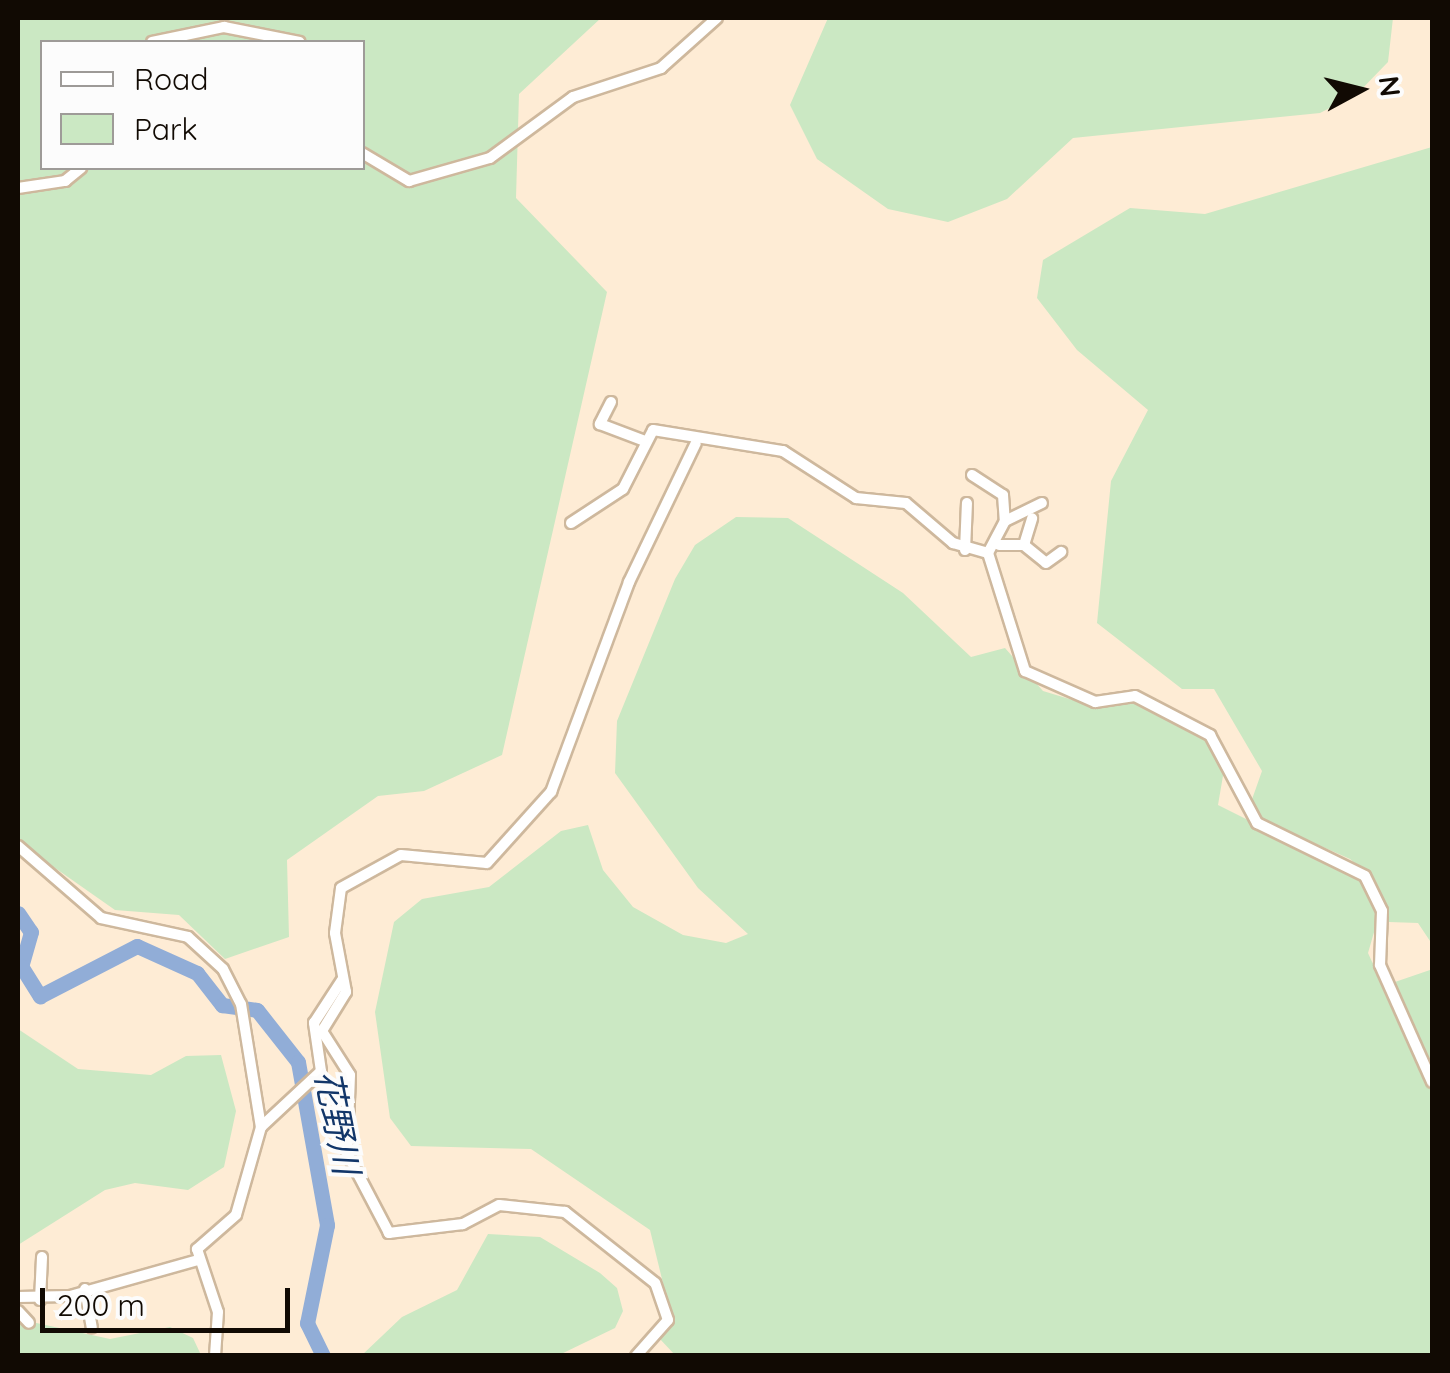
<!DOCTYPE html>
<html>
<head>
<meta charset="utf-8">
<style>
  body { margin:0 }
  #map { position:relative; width:1450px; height:1373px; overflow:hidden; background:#feecd5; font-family:Quicksand,"Noto Sans JP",sans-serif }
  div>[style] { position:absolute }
  .green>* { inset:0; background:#cbe8c3 }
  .river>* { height:15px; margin:-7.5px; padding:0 7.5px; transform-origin:7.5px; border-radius:7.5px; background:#91add7 }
  .roads { filter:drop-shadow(2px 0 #ceb89d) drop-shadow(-2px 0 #ceb89d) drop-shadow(0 2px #ceb89d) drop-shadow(0 -2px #ceb89d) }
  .minor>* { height:10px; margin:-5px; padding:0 5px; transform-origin:5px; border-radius:5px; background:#fff }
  span { translate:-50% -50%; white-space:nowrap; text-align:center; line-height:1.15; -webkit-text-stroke:8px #fcfcfc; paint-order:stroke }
  .water-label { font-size:35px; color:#123669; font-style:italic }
  .frame { position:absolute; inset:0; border:20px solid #110a03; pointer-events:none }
  .legend { position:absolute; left:40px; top:40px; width:325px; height:130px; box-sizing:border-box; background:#fcfcfc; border:2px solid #9e9b98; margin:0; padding:12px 18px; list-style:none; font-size:30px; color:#110a03 }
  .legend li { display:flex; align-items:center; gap:20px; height:50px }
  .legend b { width:50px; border:2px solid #9e9b98 }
  .north { position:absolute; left:1310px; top:40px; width:100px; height:100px; -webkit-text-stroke:8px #fcfcfc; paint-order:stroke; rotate:83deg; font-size:28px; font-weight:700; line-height:40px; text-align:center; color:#110a03 }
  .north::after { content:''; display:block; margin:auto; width:35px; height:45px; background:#110a03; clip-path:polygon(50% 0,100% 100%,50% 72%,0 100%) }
  .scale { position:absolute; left:40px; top:1288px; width:250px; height:45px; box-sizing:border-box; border:5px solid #110a03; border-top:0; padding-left:12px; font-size:30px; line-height:35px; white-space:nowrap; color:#110a03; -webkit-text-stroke:8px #fcfcfc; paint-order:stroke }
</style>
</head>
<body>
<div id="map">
  <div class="green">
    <i style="clip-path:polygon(evenodd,18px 18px,601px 18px,519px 94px,516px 198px,607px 292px,502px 755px,424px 791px,378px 796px,287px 860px,289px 937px,225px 959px,179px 915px,115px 910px,18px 842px,18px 18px,42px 42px,362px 42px,362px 168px,42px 168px,42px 42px)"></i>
    <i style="clip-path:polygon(828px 18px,1393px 18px,1388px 62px,1357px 94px,1320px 113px,1073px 138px,1007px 199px,948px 222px,888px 209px,817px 159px,790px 105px)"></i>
    <i style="clip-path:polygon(1432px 147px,1432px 1074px,1392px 983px,1430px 970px,1432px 944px,1418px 923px,1389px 922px,1375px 881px,1350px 859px,1260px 819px,1250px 805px,1262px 771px,1214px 689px,1182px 689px,1097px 623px,1111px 481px,1148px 410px,1077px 350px,1037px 298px,1043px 260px,1130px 208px,1205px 214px)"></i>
    <i style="clip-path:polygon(736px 517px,788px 518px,903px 593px,971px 657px,1005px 648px,1043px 691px,1086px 704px,1139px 701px,1208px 739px,1225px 764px,1218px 805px,1360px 876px,1379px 915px,1368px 953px,1432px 1093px,1432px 1355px,675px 1355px,659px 1338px,672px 1320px,650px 1230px,531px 1149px,411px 1146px,390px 1118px,375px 1012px,394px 922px,422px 899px,489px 887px,561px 831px,588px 825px,603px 870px,633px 907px,683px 935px,726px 943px,748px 934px,698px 888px,615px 773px,617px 721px,675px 579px,695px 545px)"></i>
    <i style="clip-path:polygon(18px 1029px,78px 1069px,151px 1075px,186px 1056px,221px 1055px,236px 1111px,224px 1167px,188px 1190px,135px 1183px,105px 1190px,18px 1245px)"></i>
    <i style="clip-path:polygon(488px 1234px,540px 1237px,600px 1273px,617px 1288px,623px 1311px,615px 1328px,559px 1355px,362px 1355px,402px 1317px,457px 1290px)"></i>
    <i style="clip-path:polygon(18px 1319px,110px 1339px,170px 1327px,193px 1338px,201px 1355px,18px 1356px)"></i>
  </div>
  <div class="river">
    <i style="left:18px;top:913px;width:23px;rotate:56deg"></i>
    <i style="left:31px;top:932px;width:35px;rotate:106deg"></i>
    <i style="left:21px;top:966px;width:36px;rotate:58deg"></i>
    <i style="left:40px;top:996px;width:109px;rotate:-27.3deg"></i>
    <i style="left:137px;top:946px;width:66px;rotate:24.2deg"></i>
    <i style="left:197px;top:973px;width:41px;rotate:52deg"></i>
    <i style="left:222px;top:1005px;width:35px;rotate:8deg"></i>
    <i style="left:257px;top:1010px;width:66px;rotate:51.7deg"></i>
    <i style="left:298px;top:1062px;width:166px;rotate:79.9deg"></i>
    <i style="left:327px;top:1225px;width:100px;rotate:101.5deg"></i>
    <i style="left:307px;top:1323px;width:37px;rotate:64deg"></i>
  </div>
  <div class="roads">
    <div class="minor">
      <i style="left:152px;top:42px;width:74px;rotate:-11.8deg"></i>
      <i style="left:224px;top:27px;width:77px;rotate:11.2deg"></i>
      <i style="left:362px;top:153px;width:55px;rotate:30.8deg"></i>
      <i style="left:409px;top:181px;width:84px;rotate:-15.9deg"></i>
      <i style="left:490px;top:158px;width:103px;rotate:-36.3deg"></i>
      <i style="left:573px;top:97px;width:93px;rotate:-18.2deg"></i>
      <i style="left:661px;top:68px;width:75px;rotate:-41.8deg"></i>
      <i style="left:18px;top:188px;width:48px;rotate:-8.5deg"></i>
      <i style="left:65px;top:181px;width:21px;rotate:-39deg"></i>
      <i style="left:611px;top:402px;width:25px;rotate:117deg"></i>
      <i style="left:600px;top:424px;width:48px;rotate:20.7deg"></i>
      <i style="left:972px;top:475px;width:37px;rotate:33deg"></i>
      <i style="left:1003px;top:495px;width:26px;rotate:86deg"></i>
      <i style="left:571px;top:523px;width:62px;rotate:-33.2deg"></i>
      <i style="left:623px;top:489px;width:66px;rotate:-63deg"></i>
      <i style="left:653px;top:430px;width:132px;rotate:9.2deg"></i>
      <i style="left:783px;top:451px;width:87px;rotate:32.8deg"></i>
      <i style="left:856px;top:498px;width:50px;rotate:5.7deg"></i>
      <i style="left:906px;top:503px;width:62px;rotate:40.4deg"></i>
      <i style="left:953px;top:543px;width:36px;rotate:16deg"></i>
      <i style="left:988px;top:553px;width:124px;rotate:72.6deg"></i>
      <i style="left:1025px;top:671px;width:77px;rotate:23.9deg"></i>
      <i style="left:1095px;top:702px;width:40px;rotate:-8.5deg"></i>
      <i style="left:1135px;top:696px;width:85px;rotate:27.5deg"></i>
      <i style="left:1210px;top:735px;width:100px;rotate:61.9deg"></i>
      <i style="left:1257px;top:823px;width:120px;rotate:26.1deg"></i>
      <i style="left:1365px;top:876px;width:39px;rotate:64deg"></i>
      <i style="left:1382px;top:911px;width:54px;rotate:92.1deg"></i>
      <i style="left:1380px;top:965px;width:128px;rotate:66deg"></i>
      <i style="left:999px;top:545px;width:25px"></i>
      <i style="left:1024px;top:545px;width:28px;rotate:-73deg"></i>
      <i style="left:1024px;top:545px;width:28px;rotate:39deg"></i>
      <i style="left:1046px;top:563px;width:19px;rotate:-36deg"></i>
      <i style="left:965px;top:550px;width:47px;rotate:-87.6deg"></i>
      <i style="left:988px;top:553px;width:36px;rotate:-62deg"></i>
      <i style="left:1005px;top:521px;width:41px;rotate:-25.9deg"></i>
      <i style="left:18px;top:846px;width:110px;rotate:40.9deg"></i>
      <i style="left:101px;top:918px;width:89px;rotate:12.3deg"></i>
      <i style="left:188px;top:937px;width:47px;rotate:42.4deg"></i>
      <i style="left:223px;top:969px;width:39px;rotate:63deg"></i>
      <i style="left:241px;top:1004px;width:125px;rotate:80.8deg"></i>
      <i style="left:261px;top:1127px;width:91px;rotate:105.9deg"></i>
      <i style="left:236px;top:1215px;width:52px;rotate:138.9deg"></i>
      <i style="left:197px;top:1249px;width:66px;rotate:71.6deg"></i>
      <i style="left:218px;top:1312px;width:44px;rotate:93.9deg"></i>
      <i style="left:261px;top:1127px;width:82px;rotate:-43deg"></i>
      <i style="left:321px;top:1071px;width:49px;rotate:-98.3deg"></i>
      <i style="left:314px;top:1023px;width:51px;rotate:-56.9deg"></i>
      <i style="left:85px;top:1289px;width:39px;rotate:80deg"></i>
      <i style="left:18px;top:1297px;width:52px;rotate:-1.1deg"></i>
      <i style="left:70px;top:1296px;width:133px;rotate:-15.7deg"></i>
      <i style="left:40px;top:1300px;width:43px;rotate:-87.3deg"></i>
      <i style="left:18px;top:1311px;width:16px;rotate:47deg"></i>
      <i style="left:636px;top:1356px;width:48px;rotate:-48.4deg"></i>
      <i style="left:668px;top:1320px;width:39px;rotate:-109deg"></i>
      <i style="left:655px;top:1283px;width:115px;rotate:-141.7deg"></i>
      <i style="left:565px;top:1212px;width:66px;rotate:-173.9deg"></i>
      <i style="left:499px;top:1205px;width:41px;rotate:152.2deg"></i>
      <i style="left:463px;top:1224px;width:75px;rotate:173.1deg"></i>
      <i style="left:389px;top:1233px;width:90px;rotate:-117.7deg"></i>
      <i style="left:347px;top:1153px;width:78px;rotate:-87.8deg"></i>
      <i style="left:350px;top:1075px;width:52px;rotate:-122.5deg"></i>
      <i style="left:322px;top:1031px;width:46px;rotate:-58.4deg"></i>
      <i style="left:346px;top:992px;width:60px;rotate:-100.6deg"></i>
      <i style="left:335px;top:933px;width:45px;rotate:-82.4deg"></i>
      <i style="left:341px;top:888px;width:68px;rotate:-28.8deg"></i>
      <i style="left:401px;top:855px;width:86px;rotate:5.3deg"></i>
      <i style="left:487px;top:863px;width:96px;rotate:-48deg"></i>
      <i style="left:551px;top:792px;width:224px;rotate:-69.6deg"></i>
      <i style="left:629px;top:582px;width:154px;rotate:-64.3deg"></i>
    </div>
  </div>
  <div class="water-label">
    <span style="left:338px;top:1122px;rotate:79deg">花野川</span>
  </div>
  <div class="frame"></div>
  <ul class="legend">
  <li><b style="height:12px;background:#fff"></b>Road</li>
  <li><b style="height:28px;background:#cbe8c3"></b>Park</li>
  </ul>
  <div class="north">N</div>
  <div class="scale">200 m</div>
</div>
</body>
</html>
